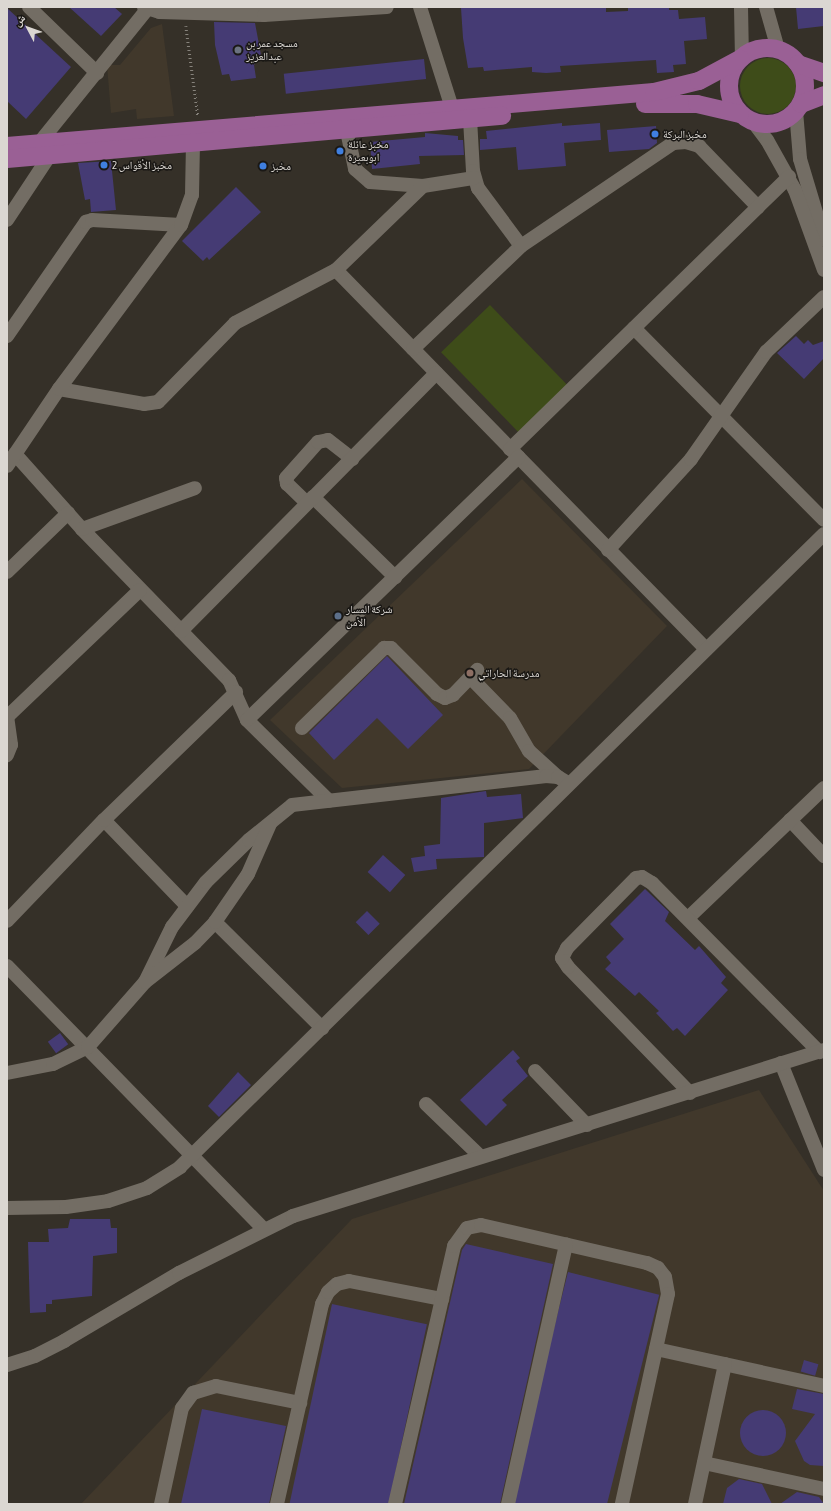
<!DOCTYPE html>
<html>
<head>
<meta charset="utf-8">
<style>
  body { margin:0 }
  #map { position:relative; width:831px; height:1511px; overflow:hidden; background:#353028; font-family:"Asap Condensed","Noto Naskh Arabic",sans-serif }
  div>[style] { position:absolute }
  .built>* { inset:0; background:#41382b }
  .green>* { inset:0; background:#3e4c19; transform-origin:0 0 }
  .round { border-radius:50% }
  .building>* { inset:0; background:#453b74; transform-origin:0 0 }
  .path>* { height:2.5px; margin-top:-1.25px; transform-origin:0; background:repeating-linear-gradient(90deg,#87837c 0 1px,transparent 0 4px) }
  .minor>* { height:14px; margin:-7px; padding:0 7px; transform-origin:7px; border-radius:7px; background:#736d64 }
  .major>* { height:18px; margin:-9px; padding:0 9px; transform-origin:9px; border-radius:9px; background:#9a6095 }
  .major>.ring { margin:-9px; padding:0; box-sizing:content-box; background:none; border:18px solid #9a6095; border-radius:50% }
  .dots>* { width:11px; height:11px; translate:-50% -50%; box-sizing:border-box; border:2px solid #1a1815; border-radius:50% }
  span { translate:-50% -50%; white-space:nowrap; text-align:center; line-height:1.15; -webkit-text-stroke:3px #1a1815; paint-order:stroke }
  .poi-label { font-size:11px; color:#dbd7d2 }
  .left { translate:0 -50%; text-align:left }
  .frame { position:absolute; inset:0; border:8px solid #dbd7d2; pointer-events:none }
  .north { position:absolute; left:8px; top:8px; width:40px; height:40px; -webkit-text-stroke:3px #1a1815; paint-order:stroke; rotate:311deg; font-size:11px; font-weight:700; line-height:16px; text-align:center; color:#dbd7d2 }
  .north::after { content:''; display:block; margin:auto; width:14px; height:18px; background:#dbd7d2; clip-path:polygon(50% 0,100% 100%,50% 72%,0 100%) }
</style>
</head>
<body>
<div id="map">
  <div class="built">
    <i style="clip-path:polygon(162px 24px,174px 116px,137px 119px,136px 109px,111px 113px,107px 65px,120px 65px,151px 28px)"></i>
    <i style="clip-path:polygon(522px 479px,667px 626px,529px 769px,342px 788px,270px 720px)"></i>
    <i style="clip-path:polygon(759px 1090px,824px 1191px,824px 1504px,81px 1504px,352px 1219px)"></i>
  </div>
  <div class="green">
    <i class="round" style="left:740px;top:58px;width:56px;height:56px"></i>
    <i style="left:490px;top:305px;width:112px;height:68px;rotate:46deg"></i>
  </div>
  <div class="building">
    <i style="clip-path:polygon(69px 7px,114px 7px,122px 14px,101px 36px)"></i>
    <i style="clip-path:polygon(478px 7px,606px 7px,606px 12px,628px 11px,628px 7px,669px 7px,669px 10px,678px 10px,679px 19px,705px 17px,707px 39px,684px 41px,686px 64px,673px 65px,674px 72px,657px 73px,656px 60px,560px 66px,561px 72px,546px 73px,532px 72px,532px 67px,484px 71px,483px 67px,468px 68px,463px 38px,461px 8px)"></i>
    <i style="clip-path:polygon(796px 7px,824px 7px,824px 26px,798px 29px)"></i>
    <i style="clip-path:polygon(7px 8px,71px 67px,26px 119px,7px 101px)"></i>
    <i style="clip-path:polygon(214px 22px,255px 23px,261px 55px,254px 65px,256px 78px,231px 81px,229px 74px,222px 75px,215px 45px)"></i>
    <i style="left:424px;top:59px;width:20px;height:141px;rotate:84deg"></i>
    <i style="clip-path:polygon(562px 123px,562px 126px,600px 123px,601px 140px,564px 143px,566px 166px,518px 170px,516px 147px,480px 150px,480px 139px,487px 139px,486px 131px)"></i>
    <i style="clip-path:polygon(656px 126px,657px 143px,649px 149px,609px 152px,607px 130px)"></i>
    <i style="clip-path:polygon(425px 133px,458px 136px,458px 140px,463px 140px,464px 155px,419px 156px,420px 164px,372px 169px,370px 142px,425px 137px)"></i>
    <i style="clip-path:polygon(111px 161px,116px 210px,91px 212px,90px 199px,85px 200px,78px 163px)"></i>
    <i style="clip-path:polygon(236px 187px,261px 212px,209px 260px,207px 257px,203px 261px,182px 241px)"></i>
    <i style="clip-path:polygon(796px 336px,804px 344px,808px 340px,813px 345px,824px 341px,824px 358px,804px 379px,777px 353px)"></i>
    <i style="clip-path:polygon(387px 656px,443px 715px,408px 749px,377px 718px,334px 760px,309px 733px)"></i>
    <i style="clip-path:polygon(486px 791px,487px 797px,521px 794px,523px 818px,484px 823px,484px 857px,436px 859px,437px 869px,414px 872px,411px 858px,425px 856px,424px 846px,440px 844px,441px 798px)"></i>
    <i style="left:383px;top:855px;width:30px;height:23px;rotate:42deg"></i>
    <i style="clip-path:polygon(645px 889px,669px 912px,665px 921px,695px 950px,699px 946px,726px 977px,721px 983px,728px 990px,685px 1036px,677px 1028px,673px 1031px,656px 1013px,659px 1011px,639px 992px,635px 996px,605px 969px,611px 963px,606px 957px,624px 939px,610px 924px)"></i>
    <i style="left:367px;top:911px;width:18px;height:16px;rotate:45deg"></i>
    <i style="left:60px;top:1033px;width:14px;height:15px;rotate:54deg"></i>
    <i style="clip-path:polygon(513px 1050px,520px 1058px,516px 1061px,528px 1076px,502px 1100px,507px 1105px,486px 1126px,460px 1100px)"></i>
    <i style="clip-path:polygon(238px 1072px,251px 1085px,219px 1117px,208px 1106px)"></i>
    <i style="clip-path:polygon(70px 1219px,110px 1219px,111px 1228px,117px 1228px,117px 1253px,93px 1256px,92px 1296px,52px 1300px,52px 1304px,46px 1304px,46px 1312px,30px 1313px,28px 1242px,49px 1242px,48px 1229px,68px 1228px)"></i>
    <i style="clip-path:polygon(466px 1244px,553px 1264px,500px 1504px,404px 1504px,462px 1250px)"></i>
    <i style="left:568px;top:1272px;width:94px;height:238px;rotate:14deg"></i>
    <i style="left:332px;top:1304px;width:97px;height:205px;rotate:12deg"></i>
    <i style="left:804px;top:1360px;width:15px;height:12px;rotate:16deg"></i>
    <i style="clip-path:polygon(797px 1389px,824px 1394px,824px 1466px,810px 1465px,804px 1461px,795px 1441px,815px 1414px,792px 1409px)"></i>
    <i style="clip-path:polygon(202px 1409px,286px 1426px,269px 1504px,181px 1504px)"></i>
    <i class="round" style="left:740px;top:1410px;width:46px;height:46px"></i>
    <i style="clip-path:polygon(739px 1479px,762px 1484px,772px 1504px,723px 1504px,727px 1488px)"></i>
    <i style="clip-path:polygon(797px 1492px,819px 1497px,824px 1504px,780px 1504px)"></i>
  </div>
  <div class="path">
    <i style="left:186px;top:26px;width:91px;rotate:82.4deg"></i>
  </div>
  <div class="minor">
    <i style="left:29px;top:7px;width:95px;rotate:44.1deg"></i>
    <i style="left:144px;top:7px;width:16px;rotate:18deg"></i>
    <i style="left:159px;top:12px;width:105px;rotate:1.6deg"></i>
    <i style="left:264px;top:15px;width:123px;rotate:-3.7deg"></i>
    <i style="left:420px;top:7px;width:106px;rotate:72.4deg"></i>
    <i style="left:741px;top:7px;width:50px;rotate:88.9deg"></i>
    <i style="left:766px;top:7px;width:44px;rotate:74.1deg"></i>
    <i style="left:796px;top:111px;width:48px;rotate:85.2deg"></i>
    <i style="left:800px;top:159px;width:84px;rotate:73.3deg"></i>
    <i style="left:470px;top:119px;width:52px;rotate:86.7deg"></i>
    <i style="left:473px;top:171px;width:18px;rotate:74deg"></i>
    <i style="left:478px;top:188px;width:72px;rotate:53.4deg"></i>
    <i style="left:754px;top:123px;width:21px;rotate:53deg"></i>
    <i style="left:767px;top:140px;width:57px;rotate:60.8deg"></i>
    <i style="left:795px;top:190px;width:85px;rotate:70.1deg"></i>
    <i style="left:347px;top:131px;width:39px;rotate:78deg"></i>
    <i style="left:355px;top:169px;width:20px;rotate:41deg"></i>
    <i style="left:370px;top:182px;width:53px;rotate:4.3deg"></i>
    <i style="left:423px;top:186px;width:52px;rotate:-8.9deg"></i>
    <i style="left:40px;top:142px;width:174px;rotate:-51.1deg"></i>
    <i style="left:7px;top:220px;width:78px;rotate:-56.5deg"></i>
    <i style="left:336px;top:270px;width:530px;rotate:45.69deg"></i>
    <i style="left:634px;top:328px;width:270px;rotate:45.3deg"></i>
    <i style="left:7px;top:336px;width:139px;rotate:-55.3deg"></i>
    <i style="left:86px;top:222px;width:6px;rotate:-18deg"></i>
    <i style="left:92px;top:220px;width:89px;rotate:3.2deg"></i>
    <i style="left:413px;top:349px;width:149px;rotate:-43.6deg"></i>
    <i style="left:521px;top:246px;width:184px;rotate:-34.1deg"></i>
    <i style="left:673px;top:143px;width:13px;rotate:-4deg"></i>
    <i style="left:686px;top:142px;width:14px;rotate:17deg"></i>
    <i style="left:699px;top:146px;width:85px;rotate:46deg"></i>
    <i style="left:59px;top:389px;width:86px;rotate:10deg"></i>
    <i style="left:144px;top:404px;width:14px;rotate:-8deg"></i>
    <i style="left:158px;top:402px;width:110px;rotate:-45.7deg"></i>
    <i style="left:235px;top:323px;width:114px;rotate:-27.7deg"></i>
    <i style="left:336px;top:270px;width:121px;rotate:-44deg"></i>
    <i style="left:510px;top:449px;width:390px;rotate:-44.3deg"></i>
    <i style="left:15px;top:454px;width:101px;rotate:48.2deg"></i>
    <i style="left:82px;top:529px;width:211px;rotate:45.8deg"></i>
    <i style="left:229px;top:680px;width:44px;rotate:65.8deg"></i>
    <i style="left:247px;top:720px;width:115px;rotate:44.6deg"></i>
    <i style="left:7px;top:466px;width:93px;rotate:-56deg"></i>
    <i style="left:59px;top:389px;width:204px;rotate:-53.4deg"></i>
    <i style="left:181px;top:225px;width:32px;rotate:-70deg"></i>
    <i style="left:192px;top:195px;width:51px;rotate:-88.9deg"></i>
    <i style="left:313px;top:497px;width:115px;rotate:44.3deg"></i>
    <i style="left:307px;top:503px;width:28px;rotate:-136deg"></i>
    <i style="left:287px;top:484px;width:6px;rotate:-99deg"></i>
    <i style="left:286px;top:478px;width:48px;rotate:-48.4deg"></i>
    <i style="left:318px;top:442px;width:10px;rotate:-11deg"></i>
    <i style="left:328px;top:440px;width:31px;rotate:38deg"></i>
    <i style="left:82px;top:529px;width:120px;rotate:-19.9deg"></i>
    <i style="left:608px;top:550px;width:123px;rotate:-47.6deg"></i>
    <i style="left:691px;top:459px;width:131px;rotate:-55deg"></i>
    <i style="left:766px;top:352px;width:80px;rotate:-43.5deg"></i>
    <i style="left:7px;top:572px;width:85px;rotate:-44deg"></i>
    <i style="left:181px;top:631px;width:363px;rotate:-45.3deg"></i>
    <i style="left:470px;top:677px;width:57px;rotate:45.7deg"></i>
    <i style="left:510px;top:718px;width:38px;rotate:60deg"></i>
    <i style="left:529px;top:751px;width:39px;rotate:42deg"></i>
    <i style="left:7px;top:716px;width:29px;rotate:82deg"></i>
    <i style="left:11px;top:745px;width:11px;rotate:112deg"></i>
    <i style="left:7px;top:717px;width:184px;rotate:-43.7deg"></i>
    <i style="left:247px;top:720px;width:378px;rotate:-44.1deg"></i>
    <i style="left:302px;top:728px;width:115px;rotate:-44.3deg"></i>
    <i style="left:384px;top:648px;width:7px"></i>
    <i style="left:391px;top:648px;width:65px;rotate:45deg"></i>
    <i style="left:437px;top:694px;width:9px;rotate:27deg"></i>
    <i style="left:445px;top:698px;width:9px;rotate:-21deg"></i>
    <i style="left:453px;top:695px;width:35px;rotate:-46deg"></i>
    <i style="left:104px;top:820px;width:120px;rotate:46deg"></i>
    <i style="left:790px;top:820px;width:50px;rotate:46.6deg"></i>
    <i style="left:688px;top:918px;width:188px;rotate:-43.7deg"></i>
    <i style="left:7px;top:921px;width:140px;rotate:-46.2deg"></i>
    <i style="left:104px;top:820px;width:184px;rotate:-44.1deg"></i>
    <i style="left:215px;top:922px;width:151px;rotate:44.7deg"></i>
    <i style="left:7px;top:966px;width:368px;rotate:45.7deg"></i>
    <i style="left:145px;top:982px;width:61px;rotate:-63.9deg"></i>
    <i style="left:172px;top:927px;width:56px;rotate:-52.9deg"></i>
    <i style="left:206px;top:882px;width:60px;rotate:-44.3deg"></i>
    <i style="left:249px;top:840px;width:55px;rotate:-39.1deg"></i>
    <i style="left:292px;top:805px;width:256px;rotate:-6.5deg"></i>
    <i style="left:546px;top:776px;width:12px;rotate:5deg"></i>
    <i style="left:558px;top:777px;width:12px;rotate:31deg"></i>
    <i style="left:781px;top:1063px;width:115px;rotate:68.1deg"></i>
    <i style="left:535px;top:1071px;width:75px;rotate:46.1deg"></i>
    <i style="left:7px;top:1073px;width:47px;rotate:-11.1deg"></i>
    <i style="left:53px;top:1064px;width:39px;rotate:-26deg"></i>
    <i style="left:88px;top:1047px;width:86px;rotate:-48.8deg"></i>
    <i style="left:145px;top:982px;width:63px;rotate:-38deg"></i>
    <i style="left:195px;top:943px;width:29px;rotate:-46deg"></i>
    <i style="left:215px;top:922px;width:58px;rotate:-55.5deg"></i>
    <i style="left:248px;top:874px;width:55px;rotate:-66.3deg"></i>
    <i style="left:690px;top:1093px;width:175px;rotate:-134.1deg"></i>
    <i style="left:568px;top:967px;width:11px;rotate:-124deg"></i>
    <i style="left:562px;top:958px;width:11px;rotate:-63deg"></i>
    <i style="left:567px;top:948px;width:98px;rotate:-45.4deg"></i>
    <i style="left:636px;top:878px;width:6px;rotate:-9deg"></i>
    <i style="left:642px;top:877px;width:12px;rotate:31deg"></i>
    <i style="left:652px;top:883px;width:238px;rotate:45.3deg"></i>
    <i style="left:426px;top:1104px;width:76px;rotate:43.9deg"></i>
    <i style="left:7px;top:1208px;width:59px;rotate:-1deg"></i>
    <i style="left:66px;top:1207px;width:42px;rotate:-8.1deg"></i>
    <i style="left:108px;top:1201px;width:41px;rotate:-18.4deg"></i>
    <i style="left:147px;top:1188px;width:39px;rotate:-32deg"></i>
    <i style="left:180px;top:1167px;width:903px;rotate:-44.51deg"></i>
    <i style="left:656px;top:1349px;width:172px;rotate:12.4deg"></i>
    <i style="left:7px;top:1365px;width:29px;rotate:-18deg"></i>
    <i style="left:35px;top:1356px;width:33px;rotate:-27deg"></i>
    <i style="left:64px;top:1341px;width:134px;rotate:-30.6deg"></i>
    <i style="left:179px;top:1273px;width:127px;rotate:-26.6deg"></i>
    <i style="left:293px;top:1216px;width:556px;rotate:-17.36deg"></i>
    <i style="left:704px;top:1463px;width:123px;rotate:12.2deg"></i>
    <i style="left:161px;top:1504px;width:98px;rotate:-77.7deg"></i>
    <i style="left:182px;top:1408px;width:19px;rotate:-54deg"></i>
    <i style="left:193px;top:1393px;width:24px;rotate:-17deg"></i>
    <i style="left:216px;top:1386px;width:86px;rotate:11.4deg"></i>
    <i style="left:277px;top:1504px;width:205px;rotate:-77.3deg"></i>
    <i style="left:322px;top:1304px;width:13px;rotate:-63deg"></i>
    <i style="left:328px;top:1292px;width:12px;rotate:-42deg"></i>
    <i style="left:337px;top:1284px;width:12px;rotate:-14deg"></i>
    <i style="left:349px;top:1281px;width:95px;rotate:11deg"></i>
    <i style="left:395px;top:1504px;width:265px;rotate:-77.1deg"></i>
    <i style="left:454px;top:1246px;width:22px;rotate:-54deg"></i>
    <i style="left:467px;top:1228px;width:14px;rotate:-12deg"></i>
    <i style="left:481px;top:1225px;width:170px;rotate:12.9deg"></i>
    <i style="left:647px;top:1263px;width:12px;rotate:24deg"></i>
    <i style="left:658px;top:1268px;width:11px;rotate:52deg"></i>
    <i style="left:665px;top:1277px;width:17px;rotate:80deg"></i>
    <i style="left:668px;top:1294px;width:215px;rotate:102.4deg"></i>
    <i style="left:508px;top:1504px;width:266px;rotate:-77.4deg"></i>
    <i style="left:695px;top:1504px;width:143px;rotate:-77.9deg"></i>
  </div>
  <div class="major">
    <i class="ring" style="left:729px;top:48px;width:58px;height:58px"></i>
    <i style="left:798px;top:64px;width:28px;rotate:19deg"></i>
    <i style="left:645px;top:104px;width:52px"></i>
    <i style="left:697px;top:104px;width:44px;rotate:13.1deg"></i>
    <i style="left:801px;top:104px;width:25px;rotate:-21deg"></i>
    <i style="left:7px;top:146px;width:649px;rotate:-4.77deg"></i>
    <i style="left:654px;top:92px;width:46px;rotate:-13.7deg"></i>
    <i style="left:699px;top:81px;width:47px;rotate:-28.2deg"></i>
    <i style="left:7px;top:159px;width:497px;rotate:-5deg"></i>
  </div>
  <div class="dots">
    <i style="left:238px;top:50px;background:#6b7280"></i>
    <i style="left:655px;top:134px;background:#3f7fe0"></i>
    <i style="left:340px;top:151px;background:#3f7fe0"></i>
    <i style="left:104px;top:165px;background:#3f7fe0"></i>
    <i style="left:263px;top:166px;background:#3f7fe0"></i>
    <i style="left:338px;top:616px;background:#5c6f8a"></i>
    <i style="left:470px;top:673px;background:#8d6e63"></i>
  </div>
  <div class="poi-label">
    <span class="left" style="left:246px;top:50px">مسجد عمر بن<br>عبدالعزيز</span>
    <span class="left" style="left:663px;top:134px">مخبز البركة</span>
    <span class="left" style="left:348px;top:151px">مخبز عائلة<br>ابوبعيرة</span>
    <span class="left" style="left:112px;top:165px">مخبز الأقواس 2</span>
    <span class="left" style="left:271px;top:166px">مخبز</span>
    <span class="left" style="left:346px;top:616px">شركة المسار<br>الأمن</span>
    <span class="left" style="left:478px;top:673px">مدرسة الحاراتي</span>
  </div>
  <div class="frame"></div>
  <div class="north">ش</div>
</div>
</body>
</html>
